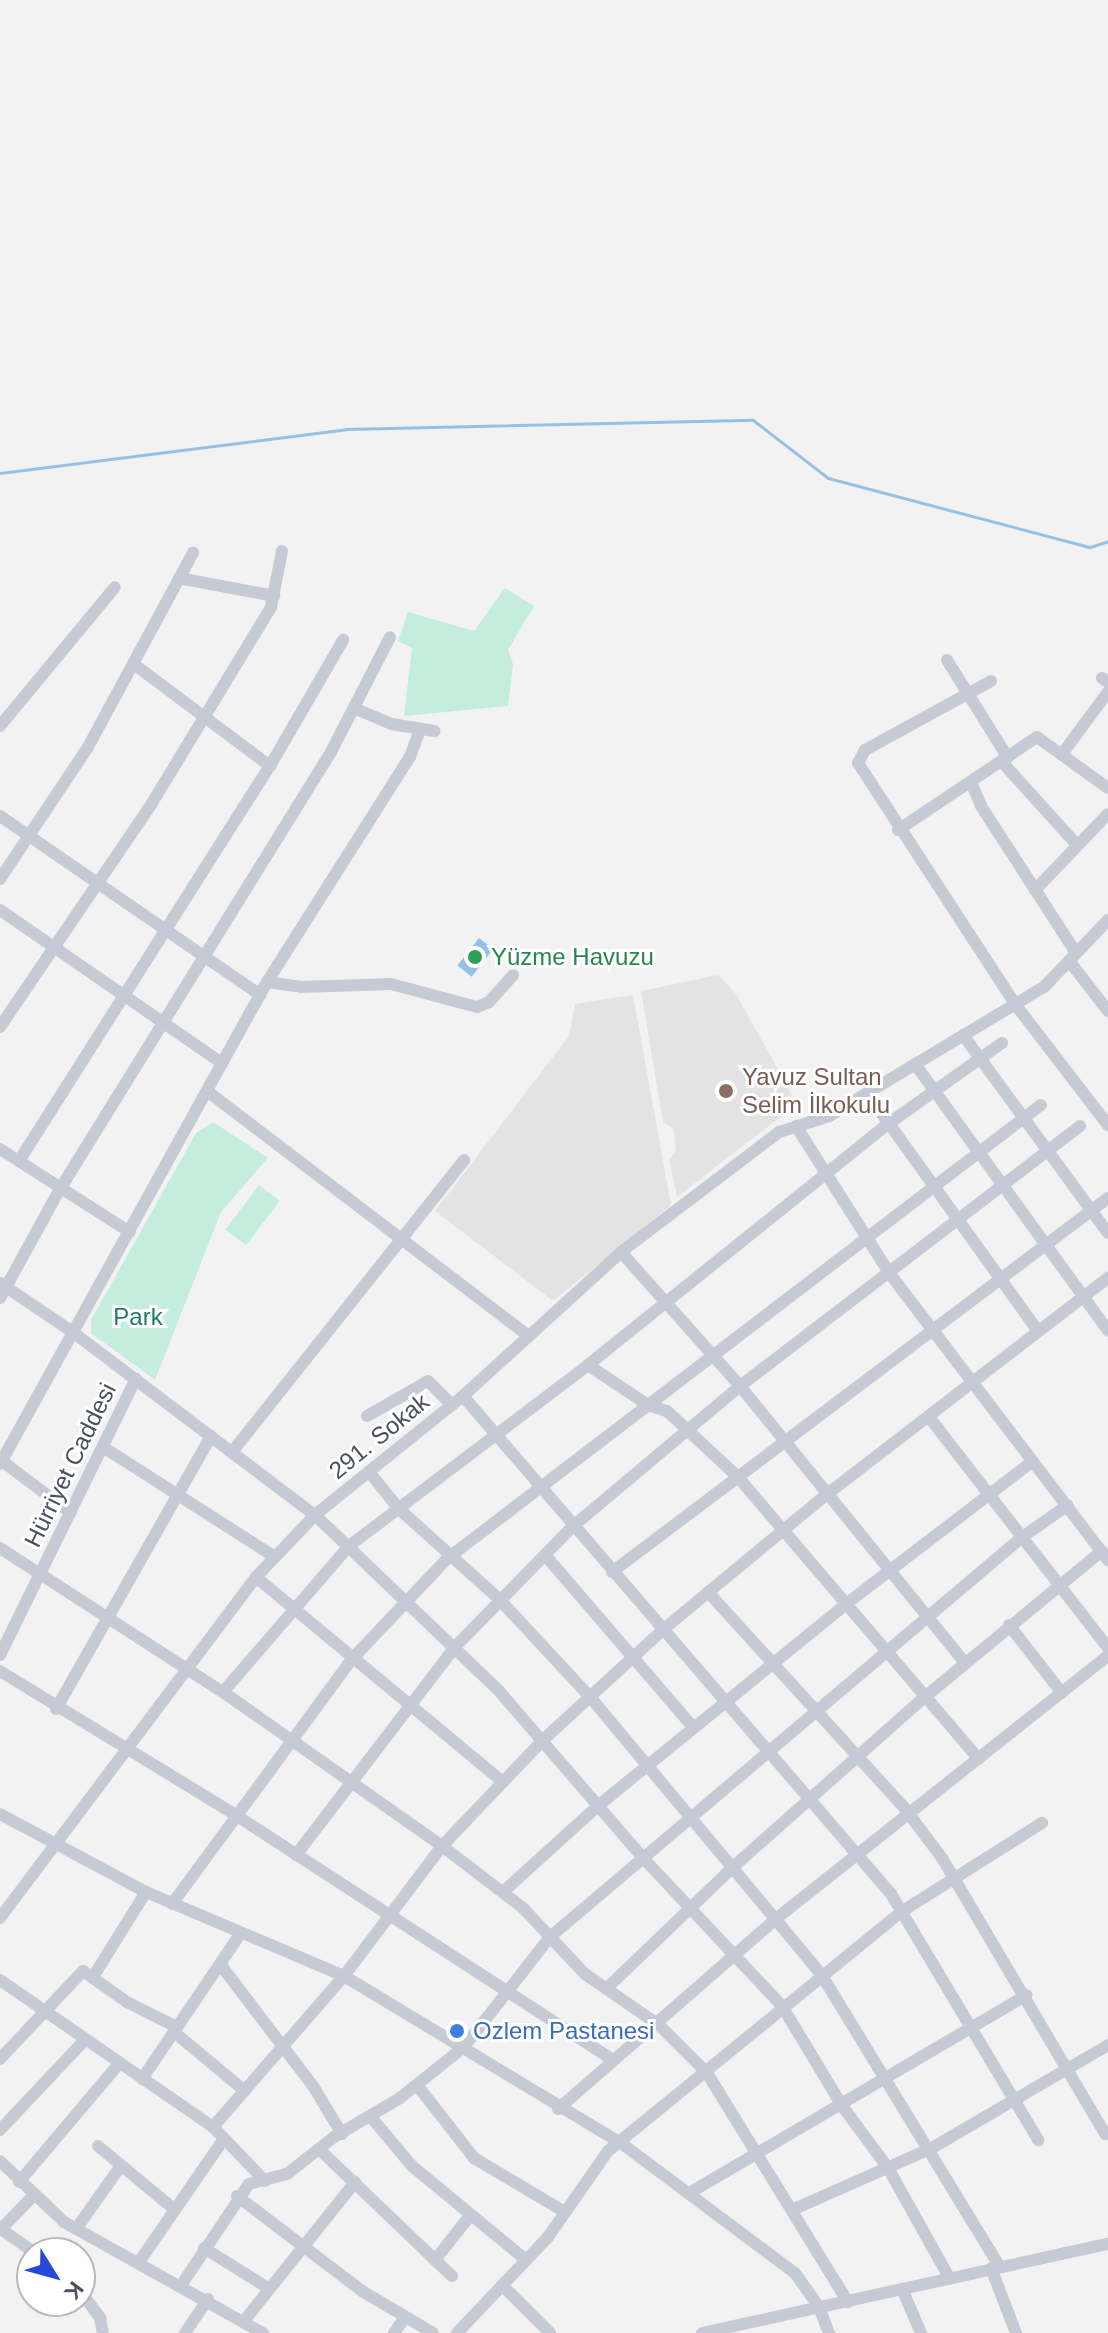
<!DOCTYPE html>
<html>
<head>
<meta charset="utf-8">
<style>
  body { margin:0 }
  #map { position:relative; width:1108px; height:2333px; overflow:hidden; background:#f3f2f2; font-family:Helvetica,sans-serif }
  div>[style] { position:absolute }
  .education>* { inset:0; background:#e4e3e3 }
  .green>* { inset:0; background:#c4edde; transform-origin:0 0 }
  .water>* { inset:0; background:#95c1e6; transform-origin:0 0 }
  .stream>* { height:3px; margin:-1.5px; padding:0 1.5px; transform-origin:1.5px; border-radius:1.5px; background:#95c1e6 }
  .minor>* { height:12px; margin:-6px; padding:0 6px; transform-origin:6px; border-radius:6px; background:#c6cad5 }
  .dots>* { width:22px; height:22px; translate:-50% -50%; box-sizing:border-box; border:4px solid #fff; border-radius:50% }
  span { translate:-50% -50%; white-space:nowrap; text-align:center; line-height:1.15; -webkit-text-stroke:6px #fff; paint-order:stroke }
  .leisure-label { font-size:24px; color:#27864d }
  .left { translate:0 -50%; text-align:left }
  .education-label { font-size:24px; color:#785e54 }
  .park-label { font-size:24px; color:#1f7b64 }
  .street-label { font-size:24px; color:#4a505e }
  .shop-label { font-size:24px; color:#366cbe }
  .north { position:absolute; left:16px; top:2237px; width:80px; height:80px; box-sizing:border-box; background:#fff; border:2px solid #b7b9bf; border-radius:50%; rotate:127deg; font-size:22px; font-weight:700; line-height:32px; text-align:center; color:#4a505e }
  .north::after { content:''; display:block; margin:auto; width:28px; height:36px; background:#2748d8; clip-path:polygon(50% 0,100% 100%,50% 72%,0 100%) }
</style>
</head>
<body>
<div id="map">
  <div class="education">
    <i style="clip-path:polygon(718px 975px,736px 994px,797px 1104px,677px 1197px,669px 1160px,676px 1151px,673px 1128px,663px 1122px,641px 991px)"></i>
    <i style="clip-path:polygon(633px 995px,671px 1205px,553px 1301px,435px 1211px,569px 1036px,575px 1004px)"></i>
  </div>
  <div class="green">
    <i style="clip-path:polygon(505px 588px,534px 606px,508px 650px,513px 664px,508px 706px,404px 716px,412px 648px,398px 641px,408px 612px,474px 631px)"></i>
    <i style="clip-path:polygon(213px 1122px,268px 1158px,221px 1212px,155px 1380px,91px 1333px,91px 1320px,196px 1133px)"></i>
    <i style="left:259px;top:1185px;width:26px;height:56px;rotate:37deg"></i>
  </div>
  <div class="water">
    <i style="left:479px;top:938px;width:18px;height:35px;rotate:38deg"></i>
  </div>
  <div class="stream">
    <i style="left:0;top:473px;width:349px;rotate:-7.2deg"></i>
    <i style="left:346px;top:429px;width:407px;rotate:-1.3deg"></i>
    <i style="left:753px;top:420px;width:95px;rotate:37.7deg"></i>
    <i style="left:828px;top:478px;width:271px;rotate:14.8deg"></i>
    <i style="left:1090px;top:547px;width:19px;rotate:-18deg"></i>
  </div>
  <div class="minor">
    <i style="left:179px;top:578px;width:97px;rotate:10.7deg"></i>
    <i style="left:947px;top:660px;width:115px;rotate:58.1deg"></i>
    <i style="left:135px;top:665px;width:169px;rotate:36.8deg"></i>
    <i style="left:1102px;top:678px;width:7px;rotate:34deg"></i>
    <i style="left:991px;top:681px;width:144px;rotate:151.3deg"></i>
    <i style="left:865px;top:750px;width:15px;rotate:118deg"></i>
    <i style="left:858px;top:763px;width:288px;rotate:56.9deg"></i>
    <i style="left:1015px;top:1004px;width:153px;rotate:52.5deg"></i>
    <i style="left:356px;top:709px;width:38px;rotate:23deg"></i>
    <i style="left:391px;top:724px;width:44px;rotate:9.2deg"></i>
    <i style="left:0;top:726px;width:180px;rotate:-50.4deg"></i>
    <i style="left:1062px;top:754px;width:77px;rotate:-53.4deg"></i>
    <i style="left:1002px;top:762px;width:112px;rotate:47.9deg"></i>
    <i style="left:971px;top:782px;width:26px;rotate:67deg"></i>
    <i style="left:981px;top:806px;width:175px;rotate:57.1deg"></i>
    <i style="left:0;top:816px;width:316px;rotate:34.5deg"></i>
    <i style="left:898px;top:830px;width:167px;rotate:-33.8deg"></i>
    <i style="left:1037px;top:737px;width:87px;rotate:35.7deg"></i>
    <i style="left:0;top:879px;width:159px;rotate:-56.3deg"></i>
    <i style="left:88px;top:747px;width:221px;rotate:-61.6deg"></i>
    <i style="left:1035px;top:890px;width:105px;rotate:-46.2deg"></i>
    <i style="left:0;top:910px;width:270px;rotate:34.6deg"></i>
    <i style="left:1070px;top:962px;width:62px;rotate:52.2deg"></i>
    <i style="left:267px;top:982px;width:35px;rotate:8deg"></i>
    <i style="left:302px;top:987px;width:89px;rotate:-1.9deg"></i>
    <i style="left:391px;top:984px;width:89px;rotate:15deg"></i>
    <i style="left:477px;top:1007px;width:13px;rotate:-23deg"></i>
    <i style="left:489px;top:1002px;width:36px;rotate:-48deg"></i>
    <i style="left:0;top:1027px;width:271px;rotate:-55.8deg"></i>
    <i style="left:152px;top:803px;width:229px;rotate:-58.7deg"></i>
    <i style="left:271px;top:607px;width:57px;rotate:-78.9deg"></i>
    <i style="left:963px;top:1035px;width:245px;rotate:53.8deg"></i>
    <i style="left:915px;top:1064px;width:329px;rotate:54.1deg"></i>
    <i style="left:207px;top:1091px;width:402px;rotate:37.3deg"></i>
    <i style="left:867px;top:1093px;width:293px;rotate:54.3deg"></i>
    <i style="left:796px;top:1126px;width:175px;rotate:57.6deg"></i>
    <i style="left:890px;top:1274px;width:360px;rotate:52.7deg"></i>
    <i style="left:0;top:1149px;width:154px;rotate:32.6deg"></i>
    <i style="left:19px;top:1161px;width:468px;rotate:-57.6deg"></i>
    <i style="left:270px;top:766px;width:146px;rotate:-59.9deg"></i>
    <i style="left:621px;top:1252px;width:179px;rotate:48.4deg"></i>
    <i style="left:740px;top:1386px;width:357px;rotate:50.9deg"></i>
    <i style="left:0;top:1283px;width:89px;rotate:34deg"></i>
    <i style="left:74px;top:1333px;width:302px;rotate:37.1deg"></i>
    <i style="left:315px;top:1515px;width:255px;rotate:43.7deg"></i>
    <i style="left:499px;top:1691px;width:223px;rotate:49.2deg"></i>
    <i style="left:645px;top:1860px;width:200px;rotate:46.8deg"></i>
    <i style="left:782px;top:2006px;width:118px;rotate:58.9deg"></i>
    <i style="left:843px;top:2107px;width:76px;rotate:53.6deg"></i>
    <i style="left:888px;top:2168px;width:127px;rotate:60.8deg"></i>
    <i style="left:0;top:1298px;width:124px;rotate:-61.2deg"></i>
    <i style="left:60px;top:1189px;width:514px;rotate:-58.2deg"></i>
    <i style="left:331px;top:752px;width:129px;rotate:-62.8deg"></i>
    <i style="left:588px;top:1365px;width:72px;rotate:33.7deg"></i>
    <i style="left:648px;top:1405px;width:20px;rotate:18deg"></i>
    <i style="left:667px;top:1411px;width:96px;rotate:42.9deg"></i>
    <i style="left:737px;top:1476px;width:372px;rotate:49.5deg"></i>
    <i style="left:463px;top:1396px;width:657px;rotate:49.32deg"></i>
    <i style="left:891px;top:1894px;width:287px;rotate:59.1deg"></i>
    <i style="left:367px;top:1416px;width:70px;rotate:-29.8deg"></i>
    <i style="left:428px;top:1381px;width:34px;rotate:45deg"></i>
    <i style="left:929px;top:1417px;width:292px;rotate:52.2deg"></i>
    <i style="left:103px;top:1447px;width:204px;rotate:32.6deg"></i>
    <i style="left:232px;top:1452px;width:373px;rotate:-51.5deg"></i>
    <i style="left:2px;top:1461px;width:86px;rotate:37deg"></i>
    <i style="left:0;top:1464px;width:551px;rotate:-61.02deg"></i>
    <i style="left:267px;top:982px;width:267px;rotate:-57.6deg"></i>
    <i style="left:410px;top:757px;width:29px;rotate:-70deg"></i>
    <i style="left:370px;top:1473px;width:45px;rotate:51.3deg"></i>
    <i style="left:398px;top:1508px;width:136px;rotate:42deg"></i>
    <i style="left:499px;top:1599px;width:135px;rotate:47.1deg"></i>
    <i style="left:591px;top:1698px;width:359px;rotate:50.2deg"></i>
    <i style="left:821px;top:1974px;width:342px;rotate:58.6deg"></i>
    <i style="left:0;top:1548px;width:265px;rotate:32.9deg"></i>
    <i style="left:223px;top:1692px;width:268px;rotate:35.1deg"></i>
    <i style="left:442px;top:1846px;width:102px;rotate:37.4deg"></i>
    <i style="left:523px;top:1908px;width:91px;rotate:46.8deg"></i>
    <i style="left:585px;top:1974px;width:90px;rotate:34.6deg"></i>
    <i style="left:659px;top:2025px;width:68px;rotate:45deg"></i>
    <i style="left:707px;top:2073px;width:269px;rotate:58.4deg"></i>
    <i style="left:545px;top:1555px;width:228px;rotate:49.3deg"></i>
    <i style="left:612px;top:1572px;width:621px;rotate:-37.02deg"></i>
    <i style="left:256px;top:1577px;width:321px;rotate:39.7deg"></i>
    <i style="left:708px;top:1592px;width:290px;rotate:47.7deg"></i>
    <i style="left:903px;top:1806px;width:65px;rotate:53.1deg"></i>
    <i style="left:942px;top:1858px;width:321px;rotate:59.4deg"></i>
    <i style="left:1009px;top:1625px;width:86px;rotate:52.1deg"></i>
    <i style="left:0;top:1655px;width:308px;rotate:-63.8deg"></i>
    <i style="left:0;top:1671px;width:274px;rotate:31.4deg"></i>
    <i style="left:234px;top:1814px;width:450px;rotate:33deg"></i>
    <i style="left:223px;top:1692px;width:193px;rotate:-49.2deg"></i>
    <i style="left:349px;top:1546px;width:300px;rotate:-37.1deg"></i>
    <i style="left:588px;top:1365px;width:385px;rotate:-38.8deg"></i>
    <i style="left:888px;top:1124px;width:140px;rotate:-35.4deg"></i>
    <i style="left:56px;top:1709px;width:314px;rotate:-60.4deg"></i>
    <i style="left:0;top:1814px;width:166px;rotate:28.1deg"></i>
    <i style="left:146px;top:1892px;width:215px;rotate:23deg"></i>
    <i style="left:344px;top:1976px;width:323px;rotate:31.1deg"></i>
    <i style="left:621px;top:2143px;width:217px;rotate:36.8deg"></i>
    <i style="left:795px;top:2273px;width:42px;rotate:54.8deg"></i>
    <i style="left:819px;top:2307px;width:28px;rotate:69deg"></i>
    <i style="left:296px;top:1855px;width:262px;rotate:-52.6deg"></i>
    <i style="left:455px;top:1647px;width:168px;rotate:-45.7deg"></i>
    <i style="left:572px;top:1527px;width:219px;rotate:-40deg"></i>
    <i style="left:740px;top:1386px;width:428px;rotate:-37.4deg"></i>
    <i style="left:503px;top:1892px;width:130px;rotate:-42.2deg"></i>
    <i style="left:599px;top:1805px;width:318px;rotate:-39.1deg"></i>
    <i style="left:846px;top:1604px;width:235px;rotate:-37.4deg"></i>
    <i style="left:172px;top:1904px;width:304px;rotate:-53.7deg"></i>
    <i style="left:352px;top:1659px;width:139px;rotate:-46.5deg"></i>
    <i style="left:448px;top:1558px;width:746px;rotate:-37.38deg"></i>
    <i style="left:0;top:1918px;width:426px;rotate:-53.1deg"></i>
    <i style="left:256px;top:1577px;width:86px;rotate:-46.4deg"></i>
    <i style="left:315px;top:1515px;width:190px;rotate:-38.8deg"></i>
    <i style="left:463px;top:1396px;width:214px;rotate:-42.3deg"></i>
    <i style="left:621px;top:1252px;width:198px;rotate:-37.2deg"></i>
    <i style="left:779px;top:1132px;width:52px;rotate:-17.7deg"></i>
    <i style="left:829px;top:1116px;width:251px;rotate:-31deg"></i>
    <i style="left:1044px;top:987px;width:93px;rotate:-46.3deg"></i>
    <i style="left:220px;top:1964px;width:153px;rotate:52.7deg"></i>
    <i style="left:313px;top:2086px;width:56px;rotate:58.9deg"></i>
    <i style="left:93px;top:1977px;width:100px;rotate:-58.1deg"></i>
    <i style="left:0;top:1980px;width:259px;rotate:34.6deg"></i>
    <i style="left:213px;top:2127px;width:75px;rotate:46.1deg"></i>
    <i style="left:607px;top:1988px;width:173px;rotate:-43.8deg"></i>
    <i style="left:732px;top:1868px;width:259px;rotate:-41.6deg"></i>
    <i style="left:926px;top:1696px;width:228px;rotate:-39.5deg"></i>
    <i style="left:174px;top:2032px;width:92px;rotate:39.7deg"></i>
    <i style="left:0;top:2059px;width:121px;rotate:-46.7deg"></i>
    <i style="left:83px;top:1971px;width:54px;rotate:35.2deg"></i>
    <i style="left:127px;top:2002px;width:56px;rotate:26.6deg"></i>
    <i style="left:142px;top:2079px;width:175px;rotate:-55.9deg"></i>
    <i style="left:417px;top:2085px;width:93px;rotate:52deg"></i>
    <i style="left:474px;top:2158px;width:106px;rotate:30.7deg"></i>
    <i style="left:558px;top:2109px;width:291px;rotate:-41.1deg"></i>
    <i style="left:777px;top:1918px;width:422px;rotate:-38.4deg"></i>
    <i style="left:371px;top:2117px;width:64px;rotate:50.1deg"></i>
    <i style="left:412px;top:2166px;width:148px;rotate:39.5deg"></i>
    <i style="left:213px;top:2127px;width:200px;rotate:-49.1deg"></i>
    <i style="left:344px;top:1976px;width:163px;rotate:-53deg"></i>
    <i style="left:442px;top:1846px;width:146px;rotate:-46.4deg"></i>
    <i style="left:543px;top:1740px;width:166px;rotate:-42.6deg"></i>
    <i style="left:665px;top:1628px;width:209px;rotate:-39.6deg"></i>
    <i style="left:826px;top:1495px;width:356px;rotate:-37.6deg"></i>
    <i style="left:0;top:2130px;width:122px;rotate:-46.7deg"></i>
    <i style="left:98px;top:2146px;width:100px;rotate:39.7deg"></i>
    <i style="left:319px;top:2149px;width:184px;rotate:43.7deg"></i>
    <i style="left:0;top:2161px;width:88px;rotate:43.6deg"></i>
    <i style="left:64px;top:2222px;width:228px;rotate:29.2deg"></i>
    <i style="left:19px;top:2182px;width:153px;rotate:-49.8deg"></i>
    <i style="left:691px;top:2192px;width:389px;rotate:-30.4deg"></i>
    <i style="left:237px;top:2196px;width:157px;rotate:37.2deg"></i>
    <i style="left:362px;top:2291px;width:82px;rotate:30.6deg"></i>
    <i style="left:792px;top:2210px;width:153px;rotate:-23.9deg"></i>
    <i style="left:932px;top:2148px;width:204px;rotate:-30.3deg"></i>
    <i style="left:1px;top:2229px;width:42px;rotate:35.2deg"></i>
    <i style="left:76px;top:2229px;width:76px;rotate:-54.6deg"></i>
    <i style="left:0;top:2230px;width:47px;rotate:-45.9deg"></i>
    <i style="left:204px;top:2248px;width:75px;rotate:32deg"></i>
    <i style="left:435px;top:2260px;width:55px;rotate:-51.7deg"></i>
    <i style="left:139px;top:2262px;width:150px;rotate:-55.4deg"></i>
    <i style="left:991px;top:2268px;width:70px;rotate:69deg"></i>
    <i style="left:182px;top:2284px;width:120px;rotate:-56.2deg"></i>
    <i style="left:249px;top:2184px;width:39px;rotate:-15deg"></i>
    <i style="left:287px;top:2174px;width:60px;rotate:-38.2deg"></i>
    <i style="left:334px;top:2137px;width:77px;rotate:-30.6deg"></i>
    <i style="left:400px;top:2098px;width:82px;rotate:-38.6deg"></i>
    <i style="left:464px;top:2047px;width:140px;rotate:-52deg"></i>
    <i style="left:550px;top:1937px;width:617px;rotate:-40.27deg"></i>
    <i style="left:1021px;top:1538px;width:57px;rotate:-35.1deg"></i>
    <i style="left:502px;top:2285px;width:68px;rotate:45deg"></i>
    <i style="left:902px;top:2289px;width:48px;rotate:66.6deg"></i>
    <i style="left:80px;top:2291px;width:34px;rotate:53deg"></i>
    <i style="left:100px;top:2318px;width:15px;rotate:79deg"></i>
    <i style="left:244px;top:2321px;width:178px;rotate:-51.4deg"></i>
    <i style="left:185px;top:2333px;width:41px;rotate:-55.9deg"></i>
    <i style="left:394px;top:2333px;width:19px;rotate:-55deg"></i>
    <i style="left:457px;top:2333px;width:132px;rotate:-46.5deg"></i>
    <i style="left:548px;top:2237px;width:105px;rotate:-55.1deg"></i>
    <i style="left:608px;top:2151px;width:378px;rotate:-39.2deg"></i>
    <i style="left:901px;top:1912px;width:167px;rotate:-32.3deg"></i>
    <i style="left:702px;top:2333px;width:416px;rotate:-12.4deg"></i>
  </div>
  <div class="dots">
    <i style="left:475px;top:957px;background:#2e9e5b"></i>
    <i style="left:726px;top:1091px;background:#8d6e63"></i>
    <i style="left:457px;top:2031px;background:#3f7fe0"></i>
  </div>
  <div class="leisure-label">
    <span class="left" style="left:491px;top:957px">Yüzme Havuzu</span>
  </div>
  <div class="education-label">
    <span class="left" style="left:742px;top:1091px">Yavuz Sultan<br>Selim İlkokulu</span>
  </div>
  <div class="park-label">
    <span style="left:138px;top:1317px">Park</span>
  </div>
  <div class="street-label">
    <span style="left:379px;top:1436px;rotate:-39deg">291. Sokak</span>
    <span style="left:70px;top:1465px;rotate:-64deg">Hürriyet Caddesi</span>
  </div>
  <div class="shop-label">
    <span class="left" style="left:473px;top:2031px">Ozlem Pastanesi</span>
  </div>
  <div class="north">K</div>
</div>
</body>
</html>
